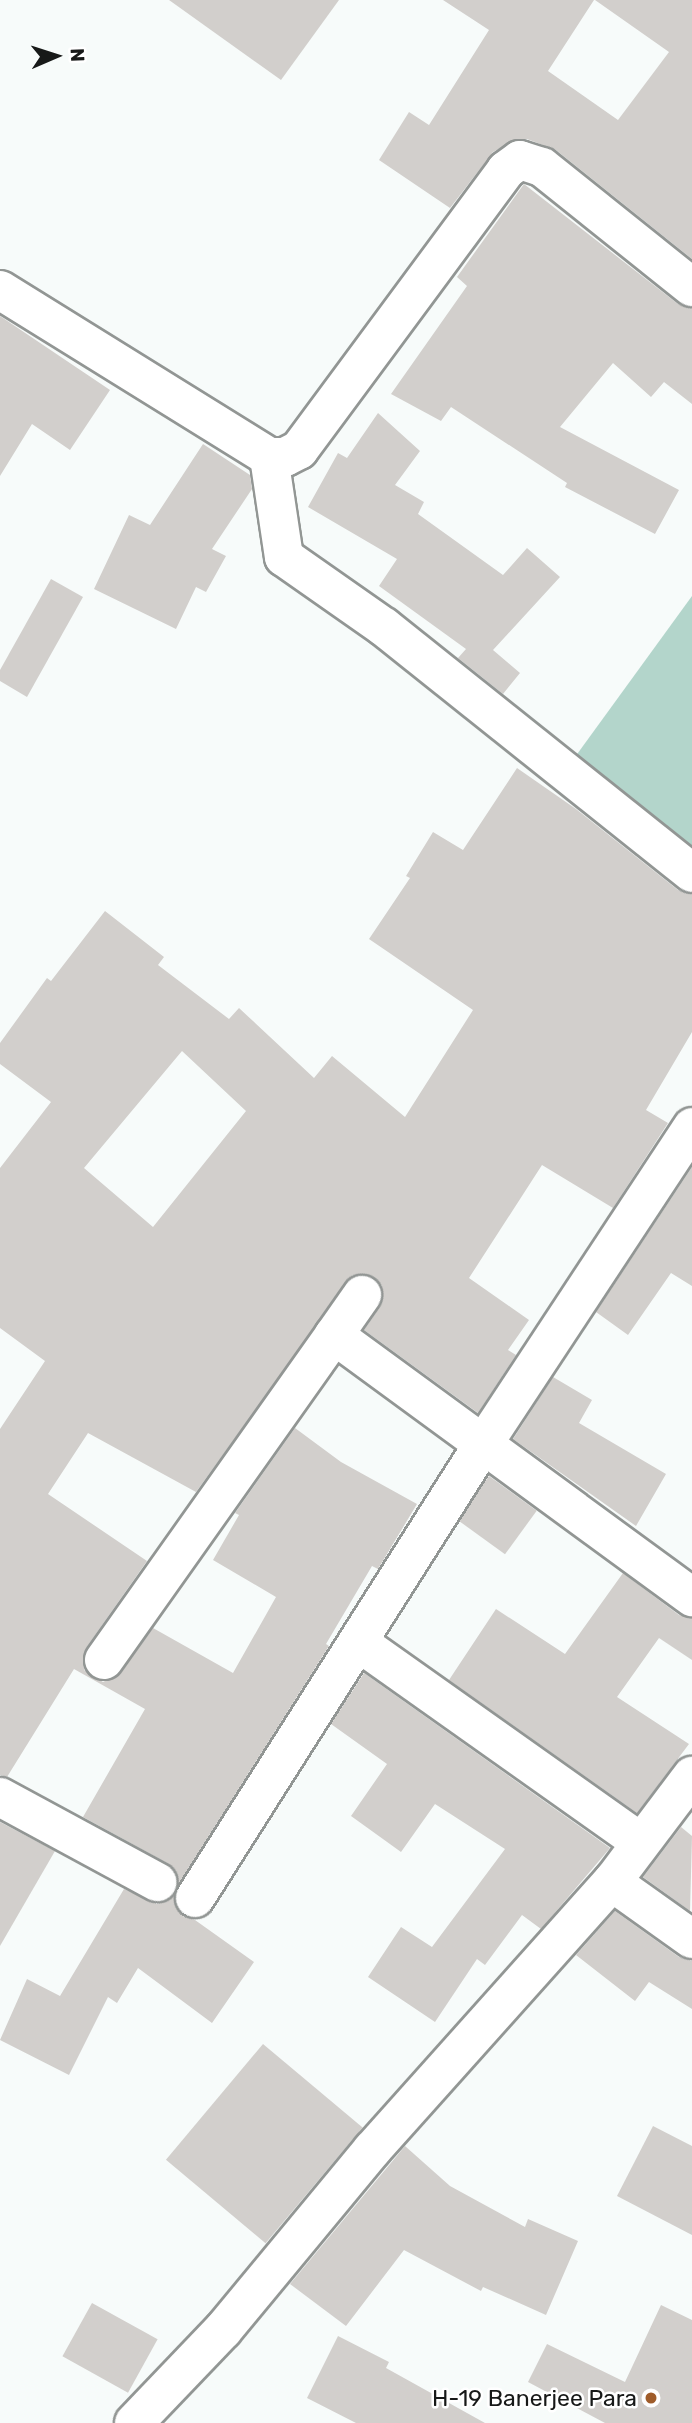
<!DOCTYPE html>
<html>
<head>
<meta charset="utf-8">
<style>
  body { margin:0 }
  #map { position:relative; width:692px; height:2423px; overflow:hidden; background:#f7fbfa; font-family:Rubik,sans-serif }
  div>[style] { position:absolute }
  .green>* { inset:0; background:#b3d5cb }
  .building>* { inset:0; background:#d2cfcc; transform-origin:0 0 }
  .roads { filter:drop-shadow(2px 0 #929694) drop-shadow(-2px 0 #929694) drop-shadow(0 2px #929694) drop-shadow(0 -2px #929694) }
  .minor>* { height:38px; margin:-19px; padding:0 19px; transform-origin:19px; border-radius:19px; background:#fff }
  .dots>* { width:19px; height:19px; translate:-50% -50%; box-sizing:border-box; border:4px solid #fff; border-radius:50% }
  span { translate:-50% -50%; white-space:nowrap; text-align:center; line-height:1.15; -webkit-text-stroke:5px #fff; paint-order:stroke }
  .poi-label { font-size:23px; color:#171918 }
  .right { translate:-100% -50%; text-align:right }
  .north { position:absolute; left:21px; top:21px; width:70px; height:70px; -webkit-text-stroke:5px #fff; paint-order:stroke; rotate:87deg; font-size:19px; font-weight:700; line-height:28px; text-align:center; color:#171918 }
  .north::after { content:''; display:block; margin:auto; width:24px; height:32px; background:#171918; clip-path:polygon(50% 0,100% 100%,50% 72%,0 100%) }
</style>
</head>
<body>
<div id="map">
  <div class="green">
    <i style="clip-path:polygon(692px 596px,692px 869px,567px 768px)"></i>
  </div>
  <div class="building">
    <i style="clip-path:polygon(169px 0,339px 0,281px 80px)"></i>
    <i style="clip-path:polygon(443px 0,594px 0,548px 71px,618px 120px,669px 52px,595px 0,692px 0,692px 259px,556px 150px,527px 139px,516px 139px,493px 152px,450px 208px,379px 160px,409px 112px,429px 125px,489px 30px)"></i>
    <i style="clip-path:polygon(524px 184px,678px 304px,692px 308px,692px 404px,664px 382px,651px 397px,613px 363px,560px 427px,679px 490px,655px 534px,565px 487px,567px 483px,451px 407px,441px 421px,391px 394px,467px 286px,457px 277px)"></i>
    <i style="clip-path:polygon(0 316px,110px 390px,70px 450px,32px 424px,0 476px)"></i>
    <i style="clip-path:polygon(378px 413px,420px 451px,395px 485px,424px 502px,418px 514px,503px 575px,527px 548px,560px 577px,493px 650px,520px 673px,503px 694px,458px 658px,466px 649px,379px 586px,397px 559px,308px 507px,338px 453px,347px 458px)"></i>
    <i style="clip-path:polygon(203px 444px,250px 475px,252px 489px,212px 549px,226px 556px,206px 592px,196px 587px,176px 629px,94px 589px,129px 515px,150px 525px)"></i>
    <i style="clip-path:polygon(51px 579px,83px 597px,27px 697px,0 681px,0 670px)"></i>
    <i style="clip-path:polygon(evenodd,517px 768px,576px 809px,678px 890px,692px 894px,692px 1032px,646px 1110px,668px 1123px,613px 1208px,542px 1165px,469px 1278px,529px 1320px,508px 1350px,516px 1355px,478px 1413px,364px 1330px,380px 1307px,382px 1286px,374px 1277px,353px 1275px,196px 1492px,88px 1433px,48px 1494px,147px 1561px,86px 1648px,84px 1670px,103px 1682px,121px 1673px,153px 1628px,233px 1673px,276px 1597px,213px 1560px,239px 1515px,235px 1513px,295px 1428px,341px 1462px,417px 1504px,378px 1569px,372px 1566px,326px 1644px,329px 1646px,179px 1883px,167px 1863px,83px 1817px,145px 1709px,74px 1669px,7px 1777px,0 1775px,0 1429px,45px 1361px,0 1328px,0 1168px,51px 1102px,0 1064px,0 1043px,47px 978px,51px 981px,105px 911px,164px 957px,158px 965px,229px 1019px,239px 1008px,314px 1078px,332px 1056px,405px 1117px,473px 1010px,369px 939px,410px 878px,406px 876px,433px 832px,463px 850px,517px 768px,182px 1051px,246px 1111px,153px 1227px,84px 1168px,182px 1051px)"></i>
    <i style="clip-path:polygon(692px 1167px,692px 1286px,671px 1273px,628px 1335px,596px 1312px)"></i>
    <i style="clip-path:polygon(553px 1377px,592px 1400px,579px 1423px,666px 1474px,636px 1526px,513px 1439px)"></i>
    <i style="left:489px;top:1476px;width:59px;height:54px;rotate:36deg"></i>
    <i style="clip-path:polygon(623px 1573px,679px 1615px,692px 1618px,692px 1660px,659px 1638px,617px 1697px,689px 1744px,637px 1813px,449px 1680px,496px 1609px,565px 1654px)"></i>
    <i style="clip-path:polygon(364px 1673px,610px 1848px,541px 1929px,522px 1915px,485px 1965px,477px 1959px,435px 2022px,368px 1977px,401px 1927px,432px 1947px,505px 1849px,435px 1804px,401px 1852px,351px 1816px,387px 1764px,331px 1724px)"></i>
    <i style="clip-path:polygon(0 1822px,55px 1851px,0 1946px)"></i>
    <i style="clip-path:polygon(681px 1827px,692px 1836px,690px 1911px,643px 1877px)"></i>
    <i style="clip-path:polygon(124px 1889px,157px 1904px,174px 1895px,183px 1916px,195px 1920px,254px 1962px,212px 2023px,138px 1968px,117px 2003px,108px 1997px,69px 2075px,0 2040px,27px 1979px,60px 1996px)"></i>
    <i style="clip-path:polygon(615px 1911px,679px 1957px,692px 1961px,692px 2009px,649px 1982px,635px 2001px,576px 1955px)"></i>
    <i style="left:263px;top:2044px;width:130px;height:151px;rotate:40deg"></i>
    <i style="clip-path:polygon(653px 2126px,692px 2146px,692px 2235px,617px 2196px)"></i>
    <i style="clip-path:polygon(405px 2146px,450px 2186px,525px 2227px,528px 2219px,578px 2241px,546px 2315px,483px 2287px,481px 2291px,404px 2250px,346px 2326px,290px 2284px)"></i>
    <i style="left:92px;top:2303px;width:75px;height:61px;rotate:29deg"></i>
    <i style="clip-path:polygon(661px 2305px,692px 2320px,692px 2423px,605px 2423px,528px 2382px,547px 2344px,625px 2382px)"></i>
    <i style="clip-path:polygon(338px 2336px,389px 2362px,386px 2368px,485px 2423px,356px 2423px,307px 2398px)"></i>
  </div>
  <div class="roads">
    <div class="minor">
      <i style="left:0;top:290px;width:317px;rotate:31.8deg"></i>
      <i style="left:269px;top:457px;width:16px"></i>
      <i style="left:285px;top:457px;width:16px;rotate:-27deg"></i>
      <i style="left:299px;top:450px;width:348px;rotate:-53.5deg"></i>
      <i style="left:506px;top:170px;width:17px;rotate:-36deg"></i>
      <i style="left:520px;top:160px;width:23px;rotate:18deg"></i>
      <i style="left:542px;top:167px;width:192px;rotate:38.7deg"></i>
      <i style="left:269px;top:457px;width:101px;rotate:81.5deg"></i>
      <i style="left:284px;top:557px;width:122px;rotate:35deg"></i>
      <i style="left:384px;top:627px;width:394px;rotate:38.6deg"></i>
      <i style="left:334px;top:1335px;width:49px;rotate:-55deg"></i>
      <i style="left:358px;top:1642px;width:346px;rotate:35.3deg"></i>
      <i style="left:104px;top:1660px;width:398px;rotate:-54.7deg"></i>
      <i style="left:334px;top:1335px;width:444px;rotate:36.2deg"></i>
      <i style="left:0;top:1797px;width:179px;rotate:28.4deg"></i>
      <i style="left:612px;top:1882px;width:98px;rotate:35.5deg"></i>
      <i style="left:195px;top:1898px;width:535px;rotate:-57.59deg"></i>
      <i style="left:482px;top:1446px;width:382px;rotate:-56.6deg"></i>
      <i style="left:134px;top:2423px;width:129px;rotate:-46.3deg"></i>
      <i style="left:223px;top:2330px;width:234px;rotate:-50.4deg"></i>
      <i style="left:372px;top:2150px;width:360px;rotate:-48.2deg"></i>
      <i style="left:612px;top:1882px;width:133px;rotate:-53deg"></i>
    </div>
  </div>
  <div class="dots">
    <i style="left:651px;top:2398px;background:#9f5c2a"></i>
  </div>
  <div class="poi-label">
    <span class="right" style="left:637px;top:2398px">H-19 Banerjee Para</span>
  </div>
  <div class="north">N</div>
</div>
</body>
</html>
